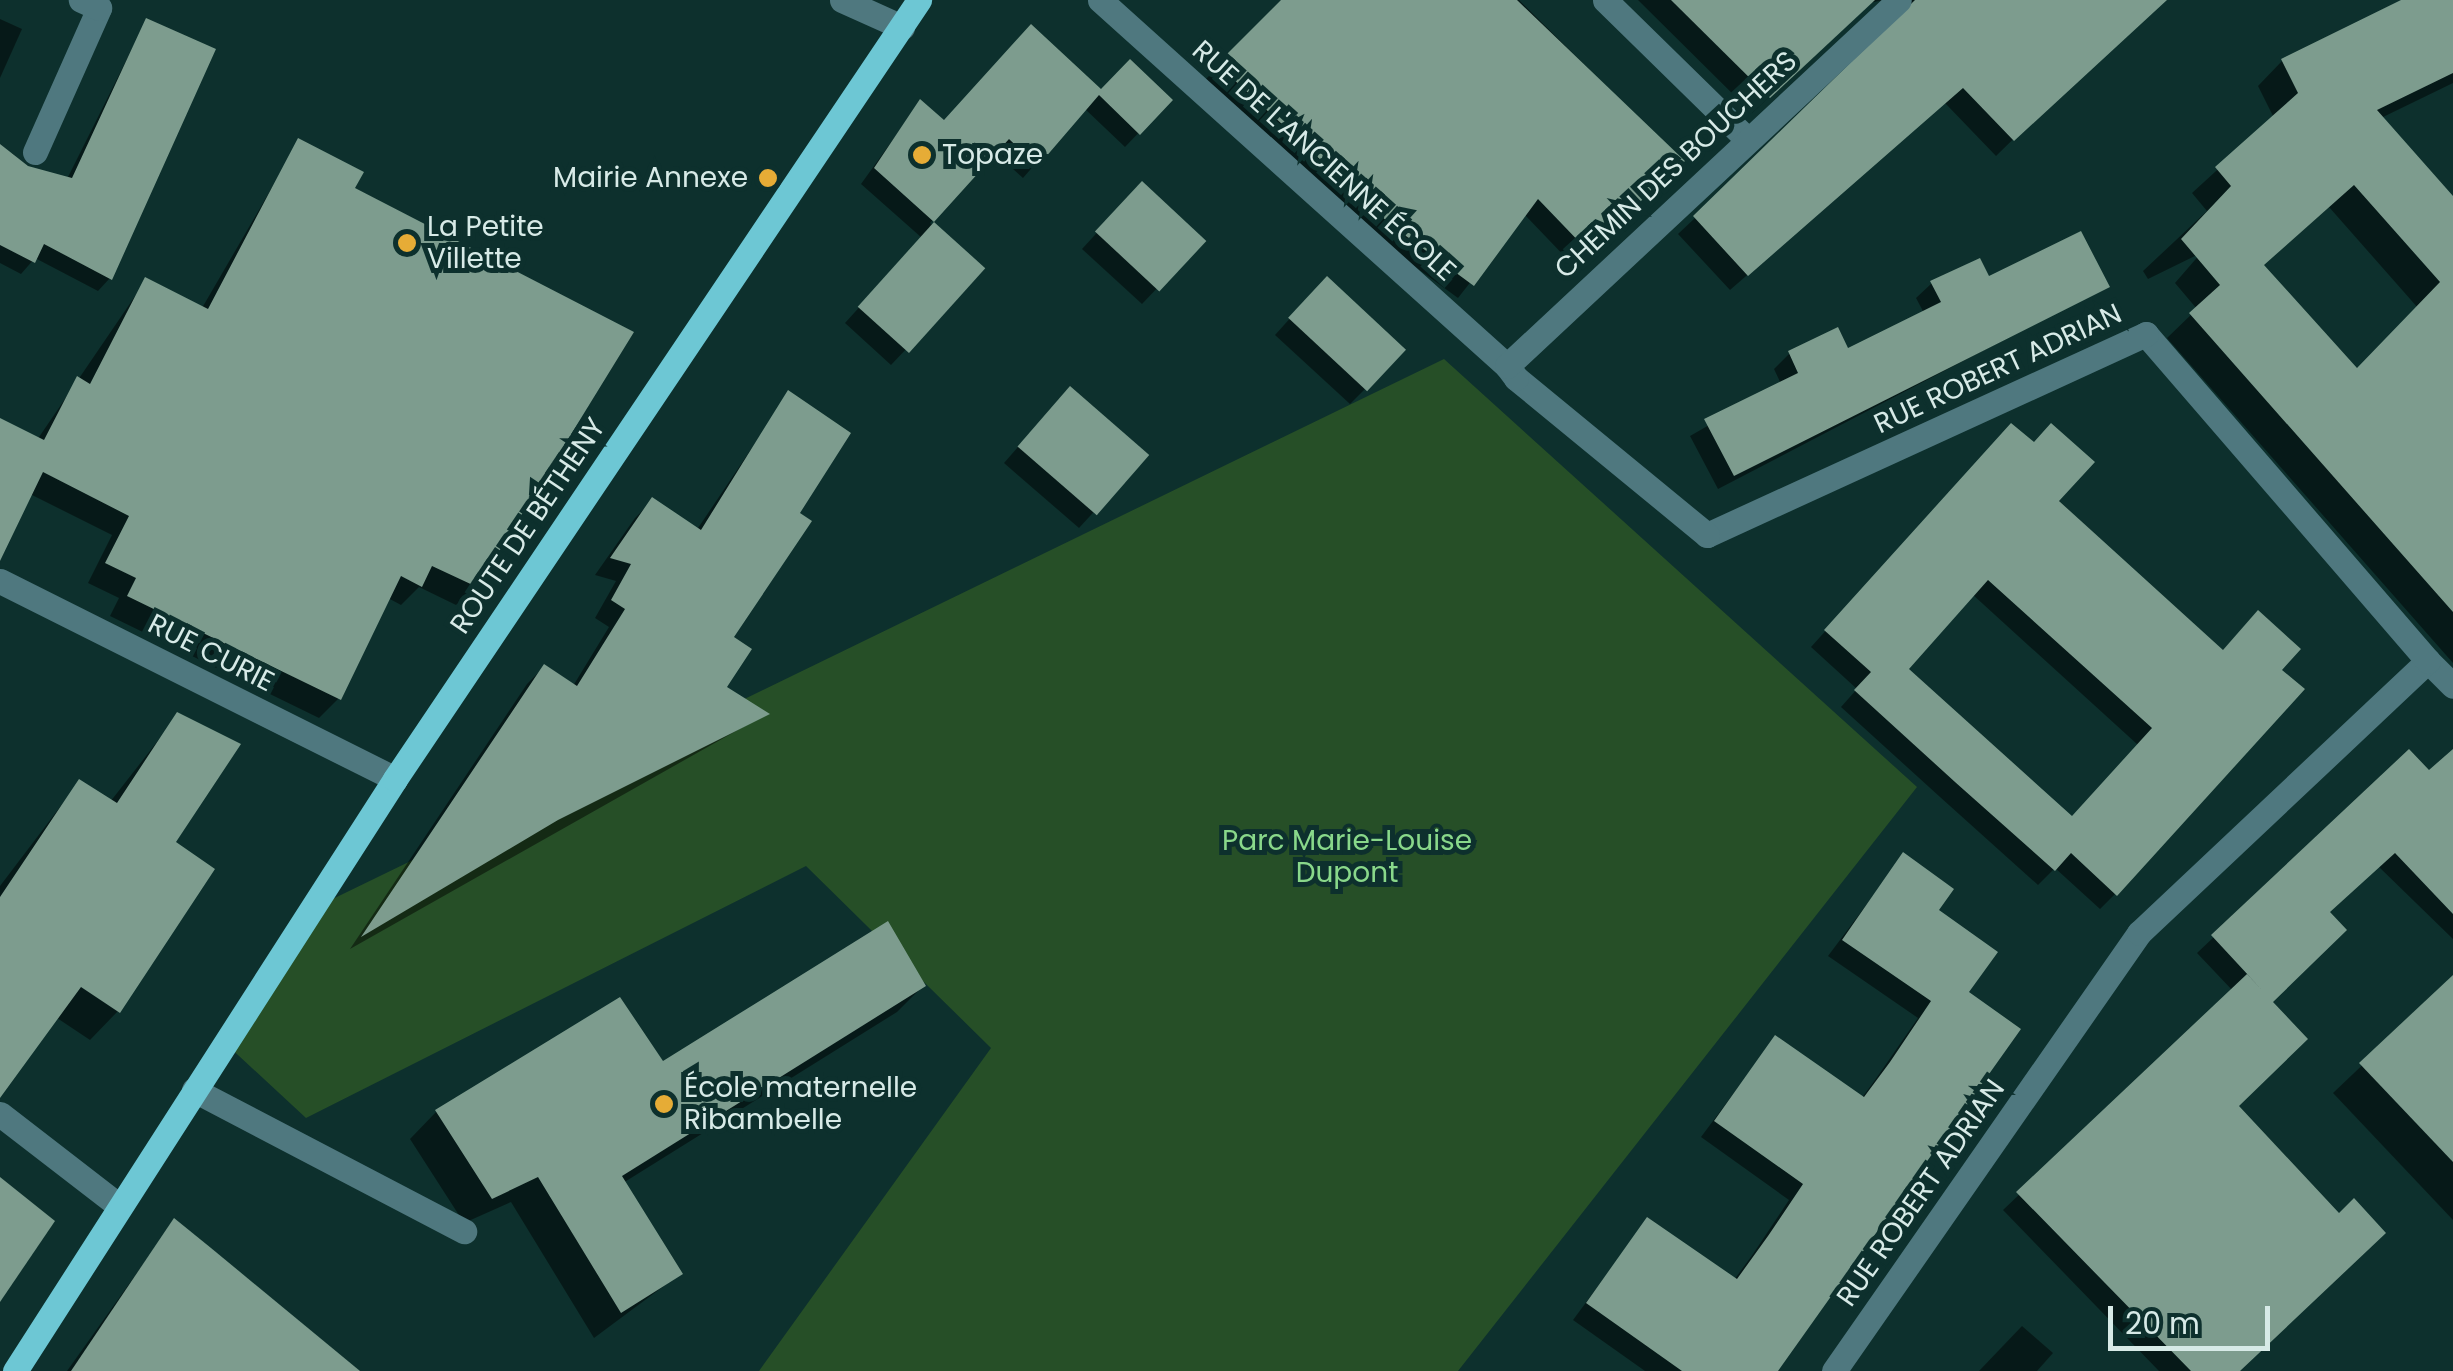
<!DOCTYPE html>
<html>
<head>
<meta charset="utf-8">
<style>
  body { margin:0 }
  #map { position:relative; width:2453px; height:1371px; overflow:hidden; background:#0d302d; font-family:Poppins,sans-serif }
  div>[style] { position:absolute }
  .green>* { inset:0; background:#264f27 }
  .shadow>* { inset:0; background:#0007 }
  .building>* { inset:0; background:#7d9c8e; transform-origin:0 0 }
  .minor>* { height:25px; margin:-12.5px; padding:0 12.5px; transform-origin:12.5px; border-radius:12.5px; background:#4f787f }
  .major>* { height:25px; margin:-12.5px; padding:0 12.5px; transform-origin:12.5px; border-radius:12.5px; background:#6dc7d4 }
  .dots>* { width:28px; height:28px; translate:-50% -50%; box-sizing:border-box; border:5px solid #0d302d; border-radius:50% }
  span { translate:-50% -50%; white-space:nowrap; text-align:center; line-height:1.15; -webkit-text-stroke:10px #0d302d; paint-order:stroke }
  .poi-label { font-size:28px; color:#d7eae7 }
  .left { translate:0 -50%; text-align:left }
  .right { translate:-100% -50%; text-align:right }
  .street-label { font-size:28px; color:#d7eae7 }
  .park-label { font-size:28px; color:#89d88a }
  .scale { position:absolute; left:2108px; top:1306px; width:162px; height:45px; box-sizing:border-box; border:5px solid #d7eae7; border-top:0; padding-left:12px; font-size:30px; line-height:35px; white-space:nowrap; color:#d7eae7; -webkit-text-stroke:8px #0d302d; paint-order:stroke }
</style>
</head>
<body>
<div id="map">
  <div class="green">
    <i style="clip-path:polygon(1444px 359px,1917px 787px,1458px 1371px,759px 1371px,991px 1048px,806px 866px,306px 1118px,225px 1043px,310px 910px)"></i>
  </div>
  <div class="shadow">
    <i style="clip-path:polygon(1284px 0,1519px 0,1682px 161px,1571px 263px,1524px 214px,1458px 298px,1377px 239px,1205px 80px)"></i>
    <i style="clip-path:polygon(1638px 0,1884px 0,1869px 3px,1752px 113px)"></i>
    <i style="clip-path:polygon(1886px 0,2155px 0,1996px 156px,1945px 103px,1730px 290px,1678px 234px,1895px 30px)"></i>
    <i style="clip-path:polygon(evenodd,2406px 0,2453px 0,2453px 83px,2381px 118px,2453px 200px,2453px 663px,2167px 338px,2197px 309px,2175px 283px,2201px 253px,2148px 279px,2143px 271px,2207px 211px,2192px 193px,2274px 118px,2258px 86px,2282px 61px,2406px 0,2329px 207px,2418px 308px,2356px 371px,2262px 266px,2329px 207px)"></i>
    <i style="clip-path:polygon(0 19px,22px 29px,0 78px)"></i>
    <i style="clip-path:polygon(146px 21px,110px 278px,98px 291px,35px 258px,21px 274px,0 263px,0 165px,12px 153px,26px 169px,67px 179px)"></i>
    <i style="clip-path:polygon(1101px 92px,1170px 100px,1125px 147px,1084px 108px,1023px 178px,994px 152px,930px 223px,982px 269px,891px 365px,845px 323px,922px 238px,861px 184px,920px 102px,943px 123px)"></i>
    <i style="clip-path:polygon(299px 141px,352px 189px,475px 586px,456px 605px,419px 587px,401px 605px,388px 598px,338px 699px,319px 718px,110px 616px,119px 598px,88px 583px,112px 535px,30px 494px,0 537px,0 421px,37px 440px,146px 280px,202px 308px)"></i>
    <i style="clip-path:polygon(1127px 200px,1202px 241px,1142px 304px,1082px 249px)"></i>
    <i style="clip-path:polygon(1988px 280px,2107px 286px,1718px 489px,1690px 436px,1781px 384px,1774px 369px,1790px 353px,1847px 351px,1924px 313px,1916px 298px,1932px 283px)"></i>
    <i style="clip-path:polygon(1312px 294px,1365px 389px,1350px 404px,1275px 335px)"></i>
    <i style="clip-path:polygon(789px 393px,797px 514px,731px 638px,723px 687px,766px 714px,350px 949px,527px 684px,544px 667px,573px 686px,609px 627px,595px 618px,616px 581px,595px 575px,635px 518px,652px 501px,696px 531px)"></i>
    <i style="clip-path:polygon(1055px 405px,1146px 455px,1079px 528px,1004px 463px)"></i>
    <i style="clip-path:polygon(evenodd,1996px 442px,2222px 653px,2115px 894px,2100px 909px,2055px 868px,2038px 885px,1940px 797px,1841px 707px,1857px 689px,1811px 647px,1996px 442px,1972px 594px,2138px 745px,2071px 819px,1905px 669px,1972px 594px)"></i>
    <i style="clip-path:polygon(178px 715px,172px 843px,118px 1011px,90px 1040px,57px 1018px,0 1096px,0 886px,79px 782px,110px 802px)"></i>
    <i style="clip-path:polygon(2409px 752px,2429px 774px,2453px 760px,2453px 939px,2378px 866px,2327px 913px,2269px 1002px,2235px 1106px,2238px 1371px,2159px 1371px,2003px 1210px,2233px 991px,2197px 953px)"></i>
    <i style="clip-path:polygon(1903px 856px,1966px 993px,1777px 1371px,1645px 1371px,1573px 1320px,1647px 1220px,1734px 1280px,1753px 1254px,1789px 1200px,1701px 1137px,1775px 1038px,1861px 1099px,1875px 1080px,1918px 1018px,1828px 956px)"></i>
    <i style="clip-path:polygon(2453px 979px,2453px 1220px,2333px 1093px)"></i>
    <i style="clip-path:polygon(923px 986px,897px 1012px,623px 1183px,680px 1274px,594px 1338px,511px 1202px,464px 1223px,410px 1139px,436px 1112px,662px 1064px)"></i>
    <i style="clip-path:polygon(174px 1221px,356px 1371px,67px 1371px)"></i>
    <i style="clip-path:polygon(2022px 1326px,2053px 1353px,2037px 1371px,1979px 1371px)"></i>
  </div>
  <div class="building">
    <i style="clip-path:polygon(1281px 0,1517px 0,1685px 161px,1587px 250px,1538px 199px,1474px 286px,1391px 225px,1217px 64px)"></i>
    <i style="clip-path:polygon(1671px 0,1875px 0,1770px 98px)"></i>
    <i style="clip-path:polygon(1915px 0,2167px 0,2014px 141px,1963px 88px,1748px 276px,1693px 216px)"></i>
    <i style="clip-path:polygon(evenodd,2401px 0,2453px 0,2453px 73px,2377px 110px,2453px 196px,2453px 612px,2189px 313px,2220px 285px,2181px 239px,2231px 186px,2215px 167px,2298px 93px,2281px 59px,2401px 0,2354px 185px,2440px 282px,2357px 368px,2264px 265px,2354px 185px)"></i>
    <i style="clip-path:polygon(146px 18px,216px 49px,112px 280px,44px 244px,35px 263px,0 245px,0 144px,28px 166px,72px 178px)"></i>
    <i style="clip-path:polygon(1031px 24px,1101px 89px,1130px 59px,1173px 100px,1140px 135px,1099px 95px,1038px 166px,1009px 139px,934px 222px,874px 168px,920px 99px,944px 120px)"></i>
    <i style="clip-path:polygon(298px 138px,364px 172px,355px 188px,634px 332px,477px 587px,432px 566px,422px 587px,401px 576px,341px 700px,127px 596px,136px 578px,105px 563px,129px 516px,43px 472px,0 561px,0 418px,44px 440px,77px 376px,90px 384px,145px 277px,208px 309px)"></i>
    <i style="left:1142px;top:181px;width:88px;height:69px;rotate:43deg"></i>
    <i style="left:934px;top:222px;width:69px;height:114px;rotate:42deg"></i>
    <i style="clip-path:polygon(2081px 231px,2110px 287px,1734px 476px,1704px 419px,1798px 373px,1788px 351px,1838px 327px,1848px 348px,1941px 302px,1930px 281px,1980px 258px,1989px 276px)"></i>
    <i style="left:1327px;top:276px;width:108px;height:57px;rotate:43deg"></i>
    <i style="left:1070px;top:386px;width:105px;height:80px;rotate:41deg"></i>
    <i style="clip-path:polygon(788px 390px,851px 433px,800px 513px,812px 521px,734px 637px,752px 649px,727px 687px,770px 714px,558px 820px,361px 937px,544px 664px,577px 686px,625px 609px,611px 600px,631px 564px,610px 558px,652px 497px,701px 530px)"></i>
    <i style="clip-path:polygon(evenodd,2011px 423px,2034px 442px,2051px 423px,2095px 462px,2059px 501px,2223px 650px,2258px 610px,2301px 649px,2282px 670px,2305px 689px,2117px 896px,2071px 853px,2055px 871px,1955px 782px,1854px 690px,1871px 672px,1824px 630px,2011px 423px,1988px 580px,2152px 728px,2072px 816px,1909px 669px,1988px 580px)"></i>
    <i style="clip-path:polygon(177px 712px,241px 744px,176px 842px,215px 869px,120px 1013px,81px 987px,0 1098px,0 897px,79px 779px,117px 803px)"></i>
    <i style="clip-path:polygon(2409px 749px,2429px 770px,2453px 749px,2453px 914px,2395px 853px,2330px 912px,2347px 930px,2273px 1002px,2308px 1039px,2239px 1106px,2339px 1213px,2354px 1198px,2386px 1233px,2240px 1371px,2191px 1371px,2016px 1192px,2247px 974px,2262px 990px,2211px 935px)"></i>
    <i style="clip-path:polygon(1903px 852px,1954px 889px,1939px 910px,1998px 952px,1969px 992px,2021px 1029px,1778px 1371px,1682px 1371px,1586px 1303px,1647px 1217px,1737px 1279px,1768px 1236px,1803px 1184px,1714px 1121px,1775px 1035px,1864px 1097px,1890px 1062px,1931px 1001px,1842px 940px)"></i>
    <i style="clip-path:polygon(888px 921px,926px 986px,622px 1176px,683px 1274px,621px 1313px,538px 1177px,492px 1199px,435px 1110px,620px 997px,663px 1061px)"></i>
    <i style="clip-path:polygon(2453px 975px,2453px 1162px,2359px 1063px)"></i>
    <i style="clip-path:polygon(0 1177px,55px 1221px,0 1302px)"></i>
    <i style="clip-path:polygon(174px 1218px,211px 1248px,360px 1371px,71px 1371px)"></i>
  </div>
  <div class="minor">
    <i style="left:842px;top:0;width:66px;rotate:24.2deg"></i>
    <i style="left:1100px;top:0;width:547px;rotate:41.96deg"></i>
    <i style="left:1605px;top:0;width:199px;rotate:44.4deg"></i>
    <i style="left:35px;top:152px;width:158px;rotate:-66deg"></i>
    <i style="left:99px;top:8px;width:20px;rotate:-156deg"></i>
    <i style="left:0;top:581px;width:442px;rotate:26.6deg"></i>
    <i style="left:2428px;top:661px;width:35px;rotate:45deg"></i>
    <i style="left:194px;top:1090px;width:305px;rotate:27.6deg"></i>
    <i style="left:0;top:1114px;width:150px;rotate:37.7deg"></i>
    <i style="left:1834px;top:1371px;width:534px;rotate:-55.15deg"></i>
    <i style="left:2139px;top:933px;width:397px;rotate:-43.3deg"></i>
    <i style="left:2428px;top:661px;width:432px;rotate:-130.8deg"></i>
    <i style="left:2146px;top:334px;width:483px;rotate:155.4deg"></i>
    <i style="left:1707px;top:535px;width:247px;rotate:-140.6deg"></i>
    <i style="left:1516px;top:378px;width:15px;rotate:-127deg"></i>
    <i style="left:1507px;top:366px;width:536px;rotate:-43.04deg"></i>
  </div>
  <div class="major">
    <i style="left:15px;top:1371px;width:703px;rotate:-57.3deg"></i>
    <i style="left:395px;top:779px;width:939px;rotate:-56.07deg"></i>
  </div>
  <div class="dots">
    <i style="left:922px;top:155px;background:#e6ac36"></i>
    <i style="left:768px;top:178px;background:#e6ac36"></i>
    <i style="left:407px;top:243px;background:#e6ac36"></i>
    <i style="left:664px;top:1104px;background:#e6ac36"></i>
  </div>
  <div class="poi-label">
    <span class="left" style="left:942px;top:155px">Topaze</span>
    <span class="right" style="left:748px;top:178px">Mairie Annexe</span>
    <span class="left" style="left:427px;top:243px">La Petite<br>Villette</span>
    <span class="left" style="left:684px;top:1104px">École maternelle<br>Ribambelle</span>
  </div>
  <div class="street-label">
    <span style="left:1324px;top:161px;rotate:42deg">RUE DE L'ANCIENNE ÉCOLE</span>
    <span style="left:1676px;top:165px;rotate:-43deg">CHEMIN DES BOUCHERS</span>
    <span style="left:1998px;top:369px;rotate:-25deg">RUE ROBERT ADRIAN</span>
    <span style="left:528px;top:526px;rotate:-56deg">ROUTE DE BÉTHENY</span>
    <span style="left:211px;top:653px;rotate:27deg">RUE CURIE</span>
    <span style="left:1921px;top:1193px;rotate:-55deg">RUE ROBERT ADRIAN</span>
  </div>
  <div class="park-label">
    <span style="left:1347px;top:857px">Parc Marie-Louise<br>Dupont</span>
  </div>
  <div class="scale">20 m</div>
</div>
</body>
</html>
